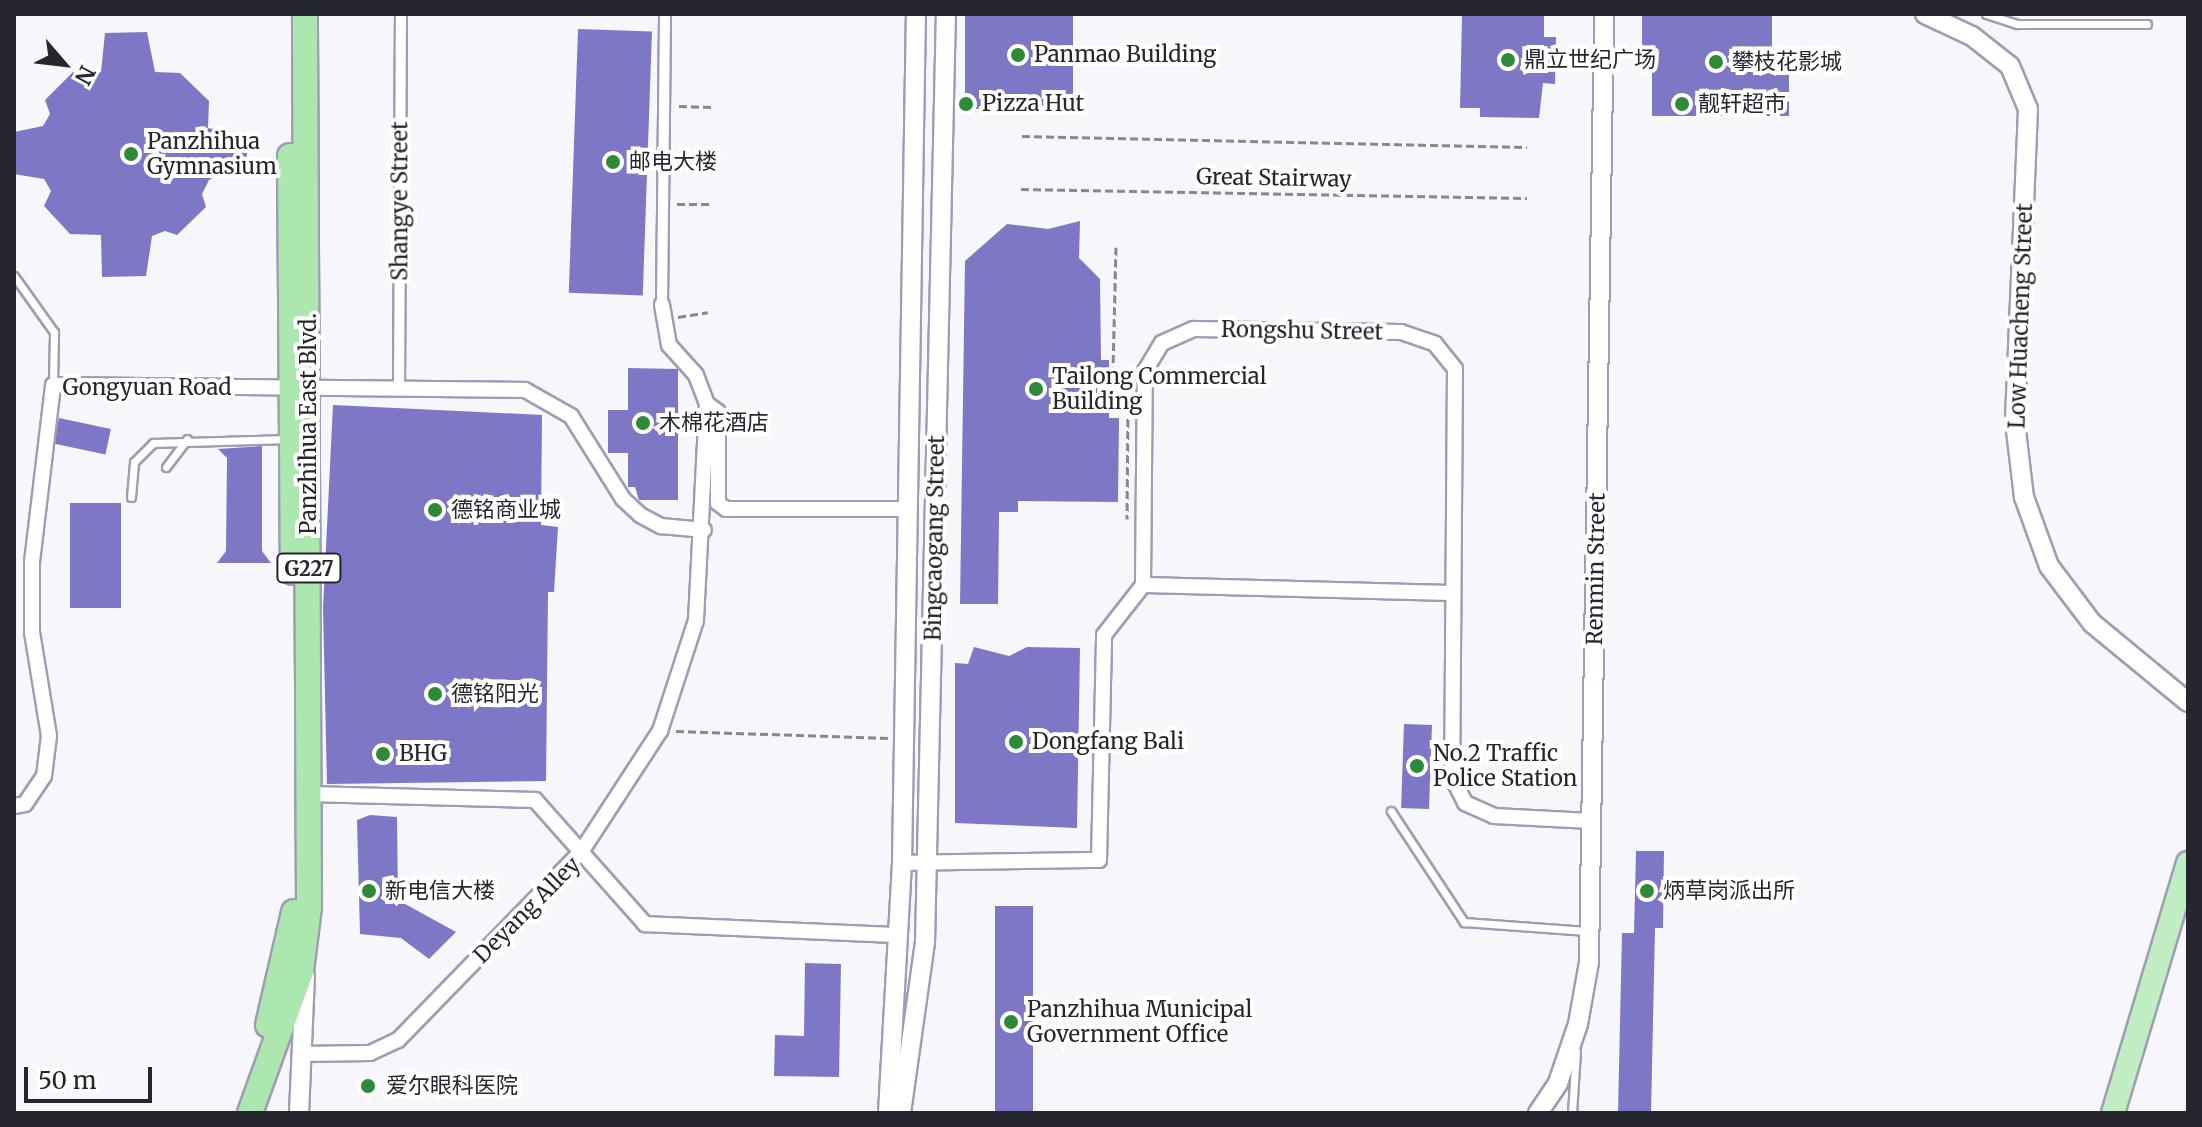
<!DOCTYPE html>
<html>
<head>
<meta charset="utf-8">
<style>
  body { margin:0 }
  #map { position:relative; width:2202px; height:1127px; overflow:hidden; background:#f6f6fb; font-family:Merriweather,"Noto Sans SC",serif }
  div>[style] { position:absolute }
  .building>* { inset:0; background:#7e77c5; transform-origin:0 0 }
  .path>* { height:3px; margin-top:-1.5px; transform-origin:0; background:repeating-linear-gradient(90deg,#87878f 0 8px,transparent 0 12px) }
  .roads { filter:drop-shadow(2px 0 #9d9db5) drop-shadow(-2px 0 #9d9db5) drop-shadow(0 2px #9d9db5) drop-shadow(0 -2px #9d9db5) }
  .service>* { height:7px; margin:-3.5px; padding:0 3.5px; transform-origin:3.5px; border-radius:3.5px; background:#fff }
  .pedestrian>* { height:10px; margin:-5px; padding:0 5px; transform-origin:5px; border-radius:5px; background:#fff }
  .minor>* { height:14px; margin:-7px; padding:0 7px; transform-origin:7px; border-radius:7px; background:#fff }
  .tertiary>* { height:18px; margin:-9px; padding:0 9px; transform-origin:9px; border-radius:9px; background:#fff }
  .primary>* { height:22px; margin:-11px; padding:0 11px; transform-origin:11px; border-radius:11px; background:#c1edc3 }
  .trunk>* { height:24px; margin:-12px; padding:0 12px; transform-origin:12px; border-radius:12px; background:#ace7af }
  .dots>* { width:22px; height:22px; translate:-50% -50%; box-sizing:border-box; border:4px solid #fff; border-radius:50% }
  span { translate:-50% -50%; white-space:nowrap; text-align:center; line-height:1.15; -webkit-text-stroke:8px #fff; paint-order:stroke }
  .shield-label span { padding:2px 6px; background:#fff; border:2px solid; border-radius:6px; -webkit-text-stroke-width:0 }
  .shield-label { font-size:20px; color:#26262f; font-weight:700 }
  .poi-label { font-size:22px; color:#26262f }
  .left { translate:0 -50%; text-align:left }
  .street-label { font-size:22px; color:#26262f }
  .frame { position:absolute; inset:0; border:16px solid #26262f; pointer-events:none }
  .north { position:absolute; left:24px; top:24px; width:80px; height:80px; -webkit-text-stroke:6px #fff; paint-order:stroke; rotate:118deg; font-size:22px; font-weight:700; line-height:32px; text-align:center; color:#26262f }
  .north::after { content:''; display:block; margin:auto; width:28px; height:36px; background:#26262f; clip-path:polygon(50% 0,100% 100%,50% 72%,0 100%) }
  .scale { position:absolute; left:24px; top:1067px; width:128px; height:36px; box-sizing:border-box; border:4px solid #26262f; border-top:0; padding-left:10px; font-size:24px; line-height:28px; white-space:nowrap; color:#26262f; -webkit-text-stroke:6px #fff; paint-order:stroke }
</style>
</head>
<body>
<div id="map">
  <div class="building">
    <i style="left:965px;top:14px;width:108px;height:95px"></i>
    <i style="clip-path:polygon(1462px 14px,1544px 14px,1544px 37px,1556px 37px,1555px 84px,1543px 83px,1539px 118px,1480px 117px,1480px 108px,1460px 108px)"></i>
    <i style="clip-path:polygon(1642px 14px,1772px 14px,1772px 51px,1789px 51px,1789px 116px,1652px 116px,1652px 73px,1642px 73px)"></i>
    <i style="left:578px;top:29px;width:74px;height:264px;rotate:2deg"></i>
    <i style="clip-path:polygon(147px 32px,155px 72px,180px 73px,209px 101px,208px 128px,248px 135px,246px 173px,221px 173px,209px 180px,202px 194px,206px 207px,177px 235px,165px 231px,152px 236px,146px 276px,102px 277px,101px 235px,70px 234px,44px 206px,51px 191px,44px 179px,14px 174px,14px 132px,43px 126px,50px 114px,45px 100px,73px 72px,87px 77px,101px 72px,105px 33px)"></i>
    <i style="clip-path:polygon(1080px 221px,1079px 258px,1100px 279px,1101px 360px,1109px 360px,1109px 418px,1119px 418px,1118px 502px,1018px 501px,1018px 512px,999px 512px,998px 604px,960px 604px,965px 261px,1007px 224px,1048px 229px)"></i>
    <i style="clip-path:polygon(628px 368px,678px 369px,678px 500px,639px 500px,635px 487px,628px 487px,628px 453px,608px 453px,608px 410px,628px 410px)"></i>
    <i style="clip-path:polygon(333px 405px,542px 415px,541px 525px,558px 527px,554px 592px,548px 592px,546px 781px,327px 784px,323px 608px)"></i>
    <i style="left:59px;top:418px;width:53px;height:26px;rotate:12deg"></i>
    <i style="clip-path:polygon(262px 446px,262px 551px,271px 563px,217px 563px,226px 551px,227px 458px,218px 449px)"></i>
    <i style="left:70px;top:503px;width:51px;height:105px"></i>
    <i style="clip-path:polygon(974px 647px,1009px 656px,1027px 647px,1080px 648px,1077px 828px,955px 823px,955px 663px,968px 664px)"></i>
    <i style="left:1404px;top:724px;width:28px;height:84px;rotate:2deg"></i>
    <i style="clip-path:polygon(370px 815px,397px 817px,398px 900px,456px 932px,429px 959px,401px 938px,360px 934px,357px 820px)"></i>
    <i style="clip-path:polygon(1636px 851px,1664px 851px,1663px 928px,1655px 928px,1651px 1113px,1618px 1113px,1622px 933px,1634px 933px)"></i>
    <i style="left:995px;top:906px;width:38px;height:207px"></i>
    <i style="clip-path:polygon(805px 963px,841px 964px,839px 1077px,774px 1076px,775px 1035px,804px 1036px)"></i>
  </div>
  <div class="path">
    <i style="left:679px;top:106px;width:32px;rotate:2deg"></i>
    <i style="left:1022px;top:136px;width:505px;rotate:1.25deg"></i>
    <i style="left:1021px;top:189px;width:506px;rotate:1.02deg"></i>
    <i style="left:677px;top:204px;width:33px"></i>
    <i style="left:1116px;top:247px;width:161px;rotate:91.4deg"></i>
    <i style="left:1112px;top:408px;width:16px;rotate:-4deg"></i>
    <i style="left:1128px;top:407px;width:112px;rotate:90.5deg"></i>
    <i style="left:678px;top:317px;width:30px;rotate:-9deg"></i>
    <i style="left:676px;top:731px;width:212px;rotate:1.9deg"></i>
  </div>
  <div class="roads">
    <div class="service">
      <i style="left:1986px;top:14px;width:33px;rotate:18deg"></i>
      <i style="left:2017px;top:24px;width:130px"></i>
      <i style="left:14px;top:276px;width:69px;rotate:54.5deg"></i>
      <i style="left:54px;top:332px;width:53px;rotate:91.1deg"></i>
      <i style="left:166px;top:467px;width:35px;rotate:-53deg"></i>
      <i style="left:131px;top:497px;width:35px;rotate:-85deg"></i>
      <i style="left:134px;top:462px;width:27px;rotate:-45deg"></i>
      <i style="left:153px;top:443px;width:135px;rotate:-1.7deg"></i>
      <i style="left:1391px;top:811px;width:133px;rotate:56.7deg"></i>
      <i style="left:1464px;top:922px;width:123px;rotate:4.2deg"></i>
      <i style="left:1572px;top:1113px;width:62px;rotate:-86.3deg"></i>
    </div>
    <div class="pedestrian">
      <i style="left:662px;top:305px;width:291px;rotate:-89.4deg"></i>
      <i style="left:399px;top:389px;width:375px;rotate:-89.7deg"></i>
    </div>
    <div class="minor">
      <i style="left:707px;top:404px;width:14px;rotate:36deg"></i>
      <i style="left:718px;top:412px;width:91px;rotate:90deg"></i>
      <i style="left:718px;top:503px;width:10px;rotate:37deg"></i>
      <i style="left:726px;top:509px;width:182px"></i>
      <i style="left:1143px;top:585px;width:310px;rotate:1.5deg"></i>
      <i style="left:309px;top:794px;width:226px;rotate:1.5deg"></i>
      <i style="left:535px;top:800px;width:166px;rotate:48.4deg"></i>
      <i style="left:645px;top:924px;width:254px;rotate:2.5deg"></i>
      <i style="left:14px;top:806px;width:11px;rotate:-10deg"></i>
      <i style="left:25px;top:804px;width:34px;rotate:-56deg"></i>
      <i style="left:44px;top:776px;width:40px;rotate:-82.9deg"></i>
      <i style="left:49px;top:736px;width:105px;rotate:-99.3deg"></i>
      <i style="left:32px;top:632px;width:70px;rotate:-90deg"></i>
      <i style="left:32px;top:562px;width:178px;rotate:-83.2deg"></i>
      <i style="left:53px;top:385px;width:472px;rotate:0.6deg"></i>
      <i style="left:525px;top:390px;width:53px;rotate:29.5deg"></i>
      <i style="left:571px;top:416px;width:98px;rotate:57.9deg"></i>
      <i style="left:623px;top:499px;width:23px;rotate:43deg"></i>
      <i style="left:640px;top:515px;width:24px;rotate:28deg"></i>
      <i style="left:661px;top:526px;width:43px;rotate:5.3deg"></i>
      <i style="left:902px;top:863px;width:197px;rotate:-0.9deg"></i>
      <i style="left:1099px;top:860px;width:225px;rotate:-88.7deg"></i>
      <i style="left:1104px;top:635px;width:63px;rotate:-52deg"></i>
      <i style="left:1143px;top:585px;width:214px;rotate:-89.5deg"></i>
      <i style="left:1145px;top:371px;width:33px;rotate:-59deg"></i>
      <i style="left:1162px;top:343px;width:35px;rotate:-24deg"></i>
      <i style="left:1194px;top:329px;width:207px;rotate:0.8deg"></i>
      <i style="left:1401px;top:332px;width:36px;rotate:19deg"></i>
      <i style="left:1435px;top:344px;width:32px;rotate:51deg"></i>
      <i style="left:1455px;top:369px;width:408px;rotate:90.4deg"></i>
      <i style="left:1452px;top:777px;width:29px;rotate:63deg"></i>
      <i style="left:1465px;top:803px;width:32px;rotate:24deg"></i>
      <i style="left:1494px;top:816px;width:97px;rotate:3deg"></i>
      <i style="left:301px;top:1054px;width:69px;rotate:-0.8deg"></i>
      <i style="left:370px;top:1053px;width:31px;rotate:-25deg"></i>
      <i style="left:398px;top:1040px;width:262px;rotate:-45.8deg"></i>
      <i style="left:581px;top:852px;width:145px;rotate:-56.9deg"></i>
      <i style="left:660px;top:731px;width:117px;rotate:-72deg"></i>
      <i style="left:696px;top:620px;width:216px;rotate:-87.1deg"></i>
      <i style="left:707px;top:404px;width:31px;rotate:-111deg"></i>
      <i style="left:696px;top:375px;width:40px;rotate:-132deg"></i>
      <i style="left:669px;top:345px;width:41px;rotate:-99.9deg"></i>
    </div>
    <div class="tertiary">
      <i style="left:1925px;top:14px;width:52px;rotate:25.1deg"></i>
      <i style="left:1972px;top:36px;width:48px;rotate:38.3deg"></i>
      <i style="left:2010px;top:66px;width:47px;rotate:67.3deg"></i>
      <i style="left:2028px;top:109px;width:313px;rotate:92.4deg"></i>
      <i style="left:2015px;top:422px;width:76px;rotate:83.2deg"></i>
      <i style="left:2024px;top:497px;width:73px;rotate:70.1deg"></i>
      <i style="left:2049px;top:566px;width:71px;rotate:53deg"></i>
      <i style="left:2092px;top:623px;width:124px;rotate:39.5deg"></i>
      <i style="left:299px;top:1113px;width:137px;rotate:-87.5deg"></i>
      <i style="left:888px;top:1113px;width:250px;rotate:-86.8deg"></i>
      <i style="left:902px;top:863px;width:849px;rotate:-89.06deg"></i>
      <i style="left:901px;top:1113px;width:172px;rotate:-82deg"></i>
      <i style="left:925px;top:943px;width:929px;rotate:-88.71deg"></i>
      <i style="left:1538px;top:1113px;width:36px;rotate:-56deg"></i>
      <i style="left:1558px;top:1083px;width:62px;rotate:-71.3deg"></i>
      <i style="left:1578px;top:1024px;width:63px;rotate:-79.9deg"></i>
      <i style="left:1589px;top:962px;width:948px;rotate:-89.09deg"></i>
    </div>
    <div class="primary">
      <i style="left:2113px;top:1113px;width:261px;rotate:-73.3deg"></i>
    </div>
    <div class="trunk">
      <i style="left:290px;top:156px;width:416px;rotate:89.6deg"></i>
      <i style="left:268px;top:1025px;width:116px;rotate:-77deg"></i>
      <i style="left:250px;top:1113px;width:151px;rotate:-70.2deg"></i>
      <i style="left:301px;top:971px;width:64px;rotate:-82.9deg"></i>
      <i style="left:309px;top:907px;width:893px;rotate:-90.26deg"></i>
    </div>
  </div>
  <div class="dots">
    <i style="left:1018px;top:55px;background:#2e8939"></i>
    <i style="left:1508px;top:60px;background:#2e8939"></i>
    <i style="left:1716px;top:62px;background:#2e8939"></i>
    <i style="left:966px;top:104px;background:#2e8939"></i>
    <i style="left:1682px;top:104px;background:#2e8939"></i>
    <i style="left:131px;top:154px;background:#2e8939"></i>
    <i style="left:613px;top:162px;background:#2e8939"></i>
    <i style="left:1036px;top:389px;background:#2e8939"></i>
    <i style="left:643px;top:423px;background:#2e8939"></i>
    <i style="left:435px;top:510px;background:#2e8939"></i>
    <i style="left:435px;top:694px;background:#2e8939"></i>
    <i style="left:1016px;top:742px;background:#2e8939"></i>
    <i style="left:383px;top:754px;background:#2e8939"></i>
    <i style="left:1417px;top:766px;background:#2e8939"></i>
    <i style="left:369px;top:891px;background:#2e8939"></i>
    <i style="left:1647px;top:891px;background:#2e8939"></i>
    <i style="left:1011px;top:1022px;background:#2e8939"></i>
    <i style="left:368px;top:1086px;background:#2e8939"></i>
  </div>
  <div class="shield-label">
    <span style="left:309px;top:568px">G227</span>
  </div>
  <div class="poi-label">
    <span class="left" style="left:1034px;top:55px">Panmao Building</span>
    <span class="left" style="left:1524px;top:60px">鼎立世纪广场</span>
    <span class="left" style="left:1732px;top:62px">攀枝花影城</span>
    <span class="left" style="left:982px;top:104px">Pizza Hut</span>
    <span class="left" style="left:1698px;top:104px">靓轩超市</span>
    <span class="left" style="left:147px;top:154px">Panzhihua<br>Gymnasium</span>
    <span class="left" style="left:629px;top:162px">邮电大楼</span>
    <span class="left" style="left:1052px;top:389px">Tailong Commercial<br>Building</span>
    <span class="left" style="left:659px;top:423px">木棉花酒店</span>
    <span class="left" style="left:451px;top:510px">德铭商业城</span>
    <span class="left" style="left:451px;top:694px">德铭阳光</span>
    <span class="left" style="left:1032px;top:742px">Dongfang Bali</span>
    <span class="left" style="left:1433px;top:766px">No.2 Traffic<br>Police Station</span>
    <span class="left" style="left:399px;top:754px">BHG</span>
    <span class="left" style="left:385px;top:891px">新电信大楼</span>
    <span class="left" style="left:1663px;top:891px">炳草岗派出所</span>
    <span class="left" style="left:1027px;top:1022px">Panzhihua Municipal<br>Government Office</span>
    <span class="left" style="left:386px;top:1086px">爱尔眼科医院</span>
  </div>
  <div class="street-label">
    <span style="left:1274px;top:178px;rotate:1deg">Great Stairway</span>
    <span style="left:400px;top:201px;rotate:-90deg">Shangye Street</span>
    <span style="left:2021px;top:316px;rotate:-88deg">Low Huacheng Street</span>
    <span style="left:1302px;top:331px;rotate:1deg">Rongshu Street</span>
    <span style="left:147px;top:388px">Gongyuan Road</span>
    <span style="left:309px;top:424px;rotate:-90deg">Panzhihua East Blvd.</span>
    <span style="left:935px;top:538px;rotate:-89deg">Bingcaogang Street</span>
    <span style="left:1596px;top:569px;rotate:-89deg">Renmin Street</span>
    <span style="left:527px;top:910px;rotate:-45deg">Deyang Alley</span>
  </div>
  <div class="frame"></div>
  <div class="north">N</div>
  <div class="scale">50 m</div>
</div>
</body>
</html>
